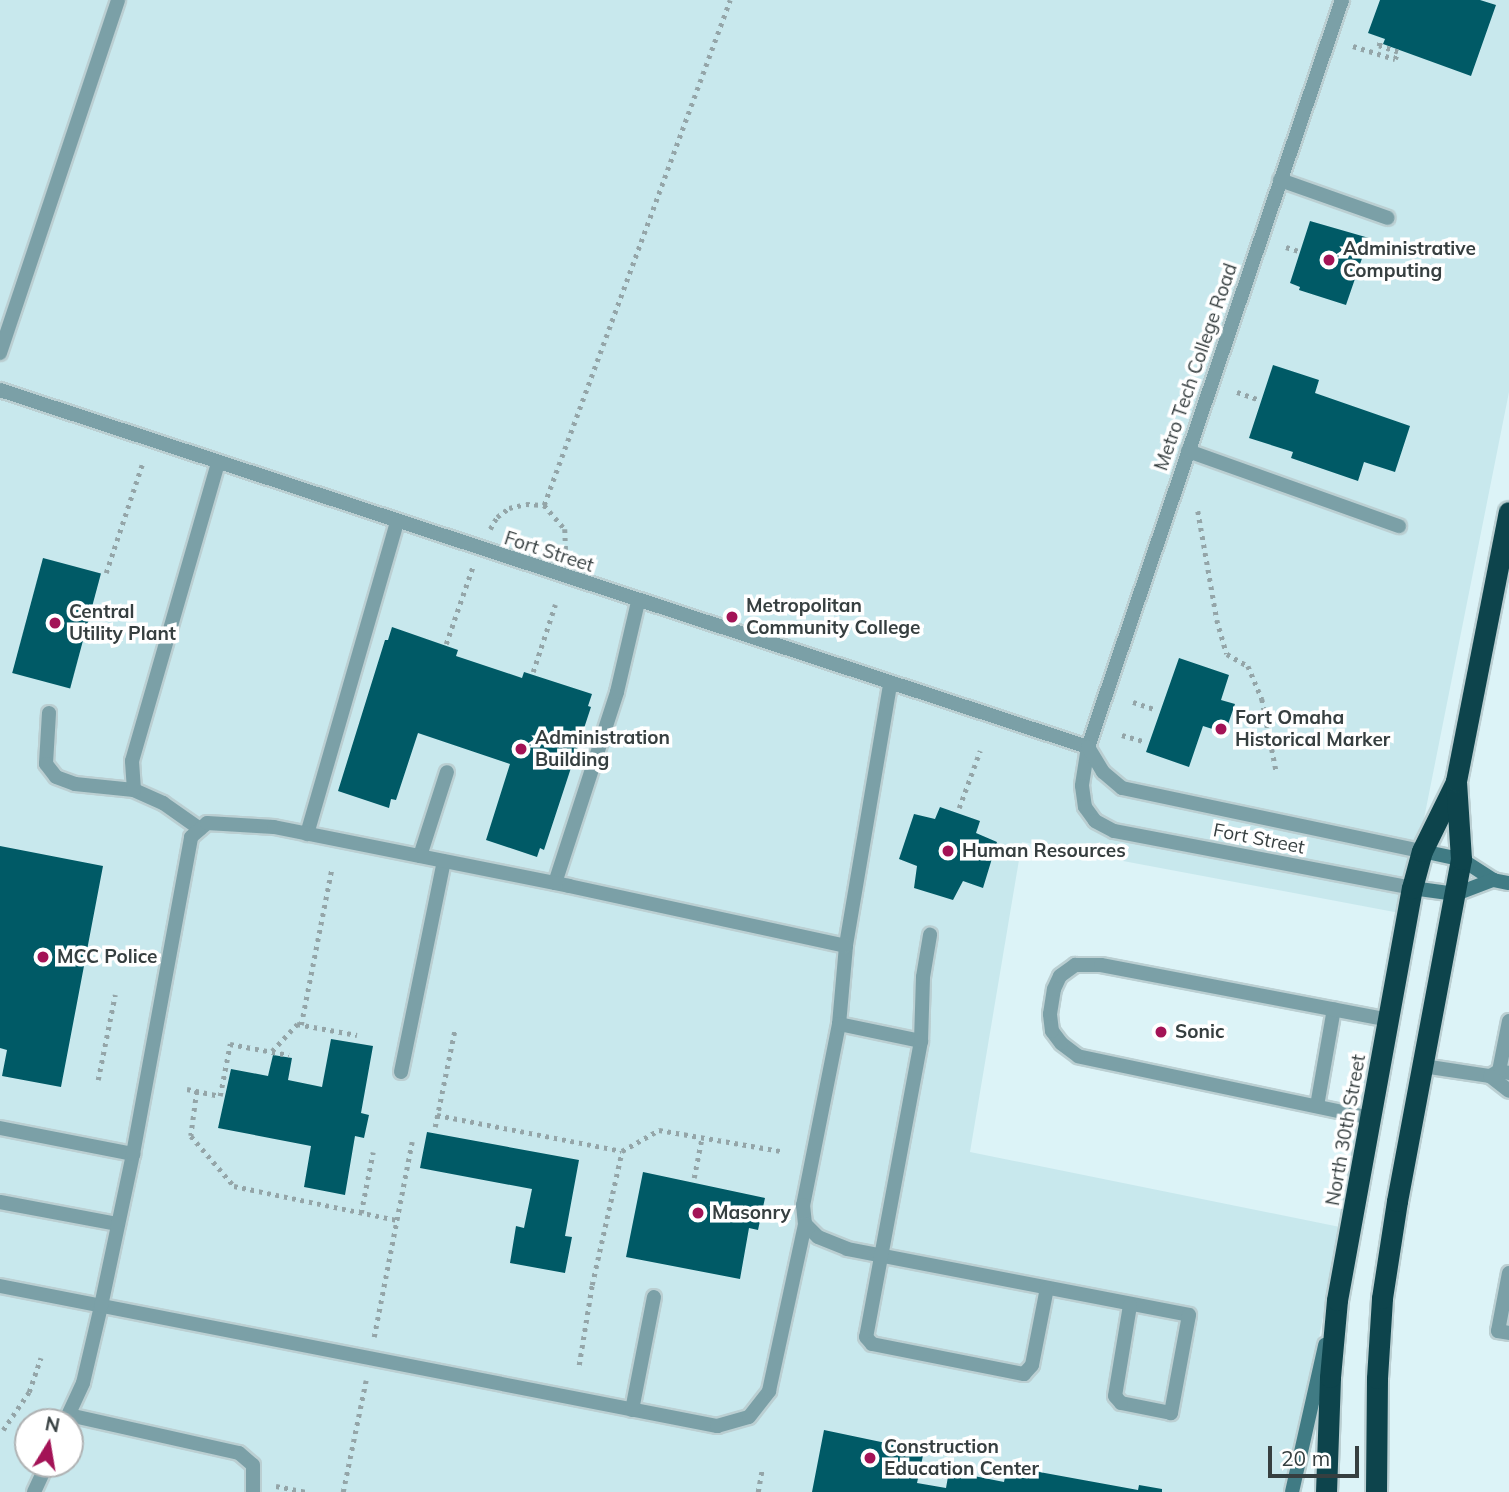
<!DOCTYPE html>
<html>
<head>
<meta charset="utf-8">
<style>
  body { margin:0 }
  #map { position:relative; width:1509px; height:1492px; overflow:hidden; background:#dcf3f7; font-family:Mulish,sans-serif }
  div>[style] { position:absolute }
  .built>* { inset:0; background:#c8e8ed }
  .building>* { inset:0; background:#005a66; transform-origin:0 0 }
  .path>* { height:4.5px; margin-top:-2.25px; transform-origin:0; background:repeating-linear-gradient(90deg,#94a5a8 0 3.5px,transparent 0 8.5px) }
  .roads { filter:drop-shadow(2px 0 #bbcfd2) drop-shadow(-2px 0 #bbcfd2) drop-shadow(0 2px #bbcfd2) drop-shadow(0 -2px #bbcfd2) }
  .lane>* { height:14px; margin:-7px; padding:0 7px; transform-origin:7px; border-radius:7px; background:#7ba0a7 }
  .street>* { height:14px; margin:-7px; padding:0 7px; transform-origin:7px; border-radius:7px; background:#7ba0a7 }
  .secondary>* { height:14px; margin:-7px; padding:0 7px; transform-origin:7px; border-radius:7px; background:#407b84 }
  .highway>* { height:21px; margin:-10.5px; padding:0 10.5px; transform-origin:10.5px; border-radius:10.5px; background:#0d444c }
  .dots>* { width:19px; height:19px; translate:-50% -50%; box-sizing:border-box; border:4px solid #fff; border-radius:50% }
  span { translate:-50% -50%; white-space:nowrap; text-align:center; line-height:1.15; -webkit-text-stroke:7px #fff; paint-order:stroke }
  .poi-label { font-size:19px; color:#363f40; font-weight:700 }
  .left { translate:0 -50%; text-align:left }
  .street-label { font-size:19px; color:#363f40 }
  .north { position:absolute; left:14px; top:1408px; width:70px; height:70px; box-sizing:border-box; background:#fff; border:2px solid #afb2b3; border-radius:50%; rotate:11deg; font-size:19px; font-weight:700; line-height:28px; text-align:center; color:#363f40 }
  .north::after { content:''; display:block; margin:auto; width:24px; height:32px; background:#a31356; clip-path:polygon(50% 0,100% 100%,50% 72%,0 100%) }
  .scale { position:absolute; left:1268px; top:1446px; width:91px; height:32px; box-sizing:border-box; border:4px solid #363f40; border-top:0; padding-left:9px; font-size:21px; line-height:24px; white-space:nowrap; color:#363f40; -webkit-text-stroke:5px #fff; paint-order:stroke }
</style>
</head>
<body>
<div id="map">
  <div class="built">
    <i style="clip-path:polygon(evenodd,0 0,1509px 0,1509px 392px,1405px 914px,1022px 842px,970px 1152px,1340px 1227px,1290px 1492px,0 1492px,0 0,28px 1422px,70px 1422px,70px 1464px,28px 1464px,28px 1422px)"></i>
  </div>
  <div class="building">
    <i style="clip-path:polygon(1380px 0,1480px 0,1496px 5px,1471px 76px,1383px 44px,1385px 39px,1368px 33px)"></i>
    <i style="clip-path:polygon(1310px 221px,1369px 238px,1346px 305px,1299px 290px,1300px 287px,1290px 283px)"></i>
    <i style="clip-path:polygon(1273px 365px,1319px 380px,1315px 393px,1410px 426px,1395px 472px,1364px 462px,1358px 481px,1291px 458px,1293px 452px,1249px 438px)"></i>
    <i style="left:43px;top:558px;width:60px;height:119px;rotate:15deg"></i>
    <i style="clip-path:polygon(392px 627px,458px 650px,456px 656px,522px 678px,524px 672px,592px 694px,588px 706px,591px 707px,544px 850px,540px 848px,537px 857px,486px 840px,510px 764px,418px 733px,396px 800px,391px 799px,389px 808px,338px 791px,385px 640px,388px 640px)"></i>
    <i style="clip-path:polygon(1179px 658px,1229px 675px,1221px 700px,1235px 704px,1225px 733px,1203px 726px,1189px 767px,1146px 752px)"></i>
    <i style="clip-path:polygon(940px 807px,980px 821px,976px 833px,997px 842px,983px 888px,963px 881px,953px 900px,914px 888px,917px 866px,899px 859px,914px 814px,935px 819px)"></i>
    <i style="clip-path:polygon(0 846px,103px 866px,61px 1087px,2px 1076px,7px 1050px,0 1048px)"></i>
    <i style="clip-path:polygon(331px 1039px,373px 1046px,361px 1113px,369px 1115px,364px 1138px,355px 1136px,345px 1195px,304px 1187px,311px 1146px,218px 1128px,231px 1069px,268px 1076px,273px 1055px,292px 1058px,288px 1080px,322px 1087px)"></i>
    <i style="clip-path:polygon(427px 1132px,579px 1160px,565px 1236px,572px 1237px,565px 1273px,510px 1263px,516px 1226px,524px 1228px,532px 1189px,420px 1168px)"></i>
    <i style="clip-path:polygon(643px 1172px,765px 1198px,758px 1230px,749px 1228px,740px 1279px,626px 1257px)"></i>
    <i style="clip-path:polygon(824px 1430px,924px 1451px,917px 1483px,946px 1488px,949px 1471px,1004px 1482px,1007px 1466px,1138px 1490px,1139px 1485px,1162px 1489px,1162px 1492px,812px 1492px)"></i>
  </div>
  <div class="path">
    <i style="left:1353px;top:46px;width:44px;rotate:17.2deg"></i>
    <i style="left:1395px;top:59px;width:8px;rotate:-67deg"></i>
    <i style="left:1398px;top:52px;width:20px;rotate:-162deg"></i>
    <i style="left:1379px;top:46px;width:5px;rotate:-79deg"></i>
    <i style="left:1286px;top:247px;width:14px;rotate:17deg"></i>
    <i style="left:1237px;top:392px;width:24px;rotate:19deg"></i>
    <i style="left:544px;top:505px;width:538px;rotate:-69.78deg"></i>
    <i style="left:1198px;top:511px;width:111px;rotate:80.1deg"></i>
    <i style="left:1217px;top:620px;width:35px;rotate:74deg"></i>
    <i style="left:1227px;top:654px;width:24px;rotate:30deg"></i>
    <i style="left:1248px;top:666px;width:36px;rotate:67deg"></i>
    <i style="left:1262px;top:699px;width:72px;rotate:78.8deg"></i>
    <i style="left:490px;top:529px;width:14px;rotate:-60deg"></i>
    <i style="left:497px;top:517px;width:15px;rotate:-37deg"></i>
    <i style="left:509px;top:508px;width:17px;rotate:-13deg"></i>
    <i style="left:526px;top:504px;width:18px;rotate:3deg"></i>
    <i style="left:544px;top:505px;width:32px;rotate:49deg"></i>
    <i style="left:565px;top:529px;width:23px;rotate:88deg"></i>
    <i style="left:106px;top:573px;width:114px;rotate:-71.6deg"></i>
    <i style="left:446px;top:644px;width:83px;rotate:-70.9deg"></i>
    <i style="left:533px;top:672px;width:71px;rotate:-71.8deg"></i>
    <i style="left:1133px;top:702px;width:22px;rotate:18deg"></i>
    <i style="left:1122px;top:735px;width:25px;rotate:16deg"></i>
    <i style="left:959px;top:808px;width:61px;rotate:-69.8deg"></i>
    <i style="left:301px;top:1025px;width:161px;rotate:-78.9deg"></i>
    <i style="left:272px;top:1051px;width:37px;rotate:-47deg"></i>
    <i style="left:297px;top:1024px;width:61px;rotate:10.4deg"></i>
    <i style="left:98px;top:1080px;width:87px;rotate:-78.7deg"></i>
    <i style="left:187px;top:1089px;width:34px;rotate:12deg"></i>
    <i style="left:197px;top:1091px;width:45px;rotate:97.6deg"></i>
    <i style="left:191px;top:1136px;width:66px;rotate:49.3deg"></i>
    <i style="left:234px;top:1186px;width:167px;rotate:11.8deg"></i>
    <i style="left:220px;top:1096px;width:53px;rotate:-79.1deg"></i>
    <i style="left:230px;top:1044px;width:60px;rotate:10.6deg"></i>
    <i style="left:437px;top:1115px;width:188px;rotate:11deg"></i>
    <i style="left:622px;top:1151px;width:43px;rotate:-29.6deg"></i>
    <i style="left:659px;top:1130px;width:124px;rotate:9.8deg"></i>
    <i style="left:435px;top:1127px;width:100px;rotate:-78.5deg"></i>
    <i style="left:694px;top:1178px;width:42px;rotate:-79deg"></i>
    <i style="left:361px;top:1213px;width:62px;rotate:-78.9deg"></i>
    <i style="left:374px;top:1337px;width:199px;rotate:-79deg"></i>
    <i style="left:579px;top:1365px;width:81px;rotate:-80.8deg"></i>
    <i style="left:592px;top:1285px;width:137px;rotate:-77.4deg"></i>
    <i style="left:3px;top:1430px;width:46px;rotate:-55.6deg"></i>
    <i style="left:29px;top:1392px;width:36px;rotate:-71deg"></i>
    <i style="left:276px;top:1486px;width:31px;rotate:11deg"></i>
    <i style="left:343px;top:1492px;width:114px;rotate:-78.4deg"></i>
    <i style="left:758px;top:1492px;width:22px;rotate:-80deg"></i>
  </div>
  <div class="roads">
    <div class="lane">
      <i style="left:1280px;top:180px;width:114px;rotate:19.4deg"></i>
      <i style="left:1188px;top:451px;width:224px;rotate:19.6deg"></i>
      <i style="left:890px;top:685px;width:265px;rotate:99.6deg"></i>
      <i style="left:846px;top:946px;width:78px;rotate:95.1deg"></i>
      <i style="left:839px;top:1024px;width:185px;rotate:101.2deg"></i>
      <i style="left:803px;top:1205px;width:19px;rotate:84deg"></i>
      <i style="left:805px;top:1224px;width:18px;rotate:45deg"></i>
      <i style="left:818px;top:1237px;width:31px;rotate:22deg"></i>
      <i style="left:847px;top:1249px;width:348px;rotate:10.9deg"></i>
      <i style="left:1189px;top:1315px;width:100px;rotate:100.4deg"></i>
      <i style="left:1171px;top:1413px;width:51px;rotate:-168.7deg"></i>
      <i style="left:1121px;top:1403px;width:9px;rotate:-131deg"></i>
      <i style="left:1115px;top:1396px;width:92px;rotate:-80.6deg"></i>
      <i style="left:49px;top:713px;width:51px;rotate:93.4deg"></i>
      <i style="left:46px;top:764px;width:16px;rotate:52deg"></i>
      <i style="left:56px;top:777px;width:20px;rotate:20deg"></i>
      <i style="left:75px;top:784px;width:59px;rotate:5.8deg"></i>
      <i style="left:200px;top:829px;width:45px;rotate:-144.9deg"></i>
      <i style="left:163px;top:803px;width:32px;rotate:-156deg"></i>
      <i style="left:134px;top:790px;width:29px;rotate:-94deg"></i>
      <i style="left:132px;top:761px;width:310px;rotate:-73.9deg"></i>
      <i style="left:307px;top:834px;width:325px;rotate:-73.9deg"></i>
      <i style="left:420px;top:856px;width:88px;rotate:-72.2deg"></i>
      <i style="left:555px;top:883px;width:201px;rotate:-72deg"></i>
      <i style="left:617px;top:692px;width:92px;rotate:-76.9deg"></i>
      <i style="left:839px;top:1024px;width:84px;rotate:11.7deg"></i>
      <i style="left:921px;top:1041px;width:301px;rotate:100.5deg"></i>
      <i style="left:866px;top:1337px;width:9px;rotate:49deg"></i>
      <i style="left:872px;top:1344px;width:155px;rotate:11.2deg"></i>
      <i style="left:1024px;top:1374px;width:12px;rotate:-48deg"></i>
      <i style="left:1032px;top:1365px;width:78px;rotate:-79deg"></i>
      <i style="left:921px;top:1041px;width:64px;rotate:-88.2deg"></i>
      <i style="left:923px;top:977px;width:43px;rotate:-80.5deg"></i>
      <i style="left:1423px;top:1066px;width:68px;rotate:8.5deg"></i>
      <i style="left:1490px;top:1076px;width:10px;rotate:-29deg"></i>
      <i style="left:1499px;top:1071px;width:10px;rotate:11deg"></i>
      <i style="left:1499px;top:1071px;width:51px;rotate:-78.7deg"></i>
      <i style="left:401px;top:1072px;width:215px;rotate:-78.5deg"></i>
      <i style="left:1490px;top:1076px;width:24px;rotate:38deg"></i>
      <i style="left:1317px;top:1106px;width:98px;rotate:-80.1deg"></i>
      <i style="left:1371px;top:1118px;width:299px;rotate:-168.1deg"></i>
      <i style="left:1078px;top:1056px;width:21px;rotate:-143deg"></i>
      <i style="left:1061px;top:1043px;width:15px;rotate:-127deg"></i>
      <i style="left:1052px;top:1031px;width:17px;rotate:-97deg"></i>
      <i style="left:1050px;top:1014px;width:25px;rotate:-81deg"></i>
      <i style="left:1054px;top:989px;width:14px;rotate:-65deg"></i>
      <i style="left:1060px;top:976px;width:19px;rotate:-36deg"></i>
      <i style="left:1075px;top:965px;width:26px"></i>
      <i style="left:1101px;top:965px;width:293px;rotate:10.8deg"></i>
      <i style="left:0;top:1128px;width:136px;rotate:11.1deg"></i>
      <i style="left:0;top:1202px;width:120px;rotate:10.6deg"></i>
      <i style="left:0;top:1286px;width:731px;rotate:11.05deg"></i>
      <i style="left:717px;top:1426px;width:33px;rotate:-16deg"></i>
      <i style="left:749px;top:1417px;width:33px;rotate:-52deg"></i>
      <i style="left:769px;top:1391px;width:171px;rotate:-77.8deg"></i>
      <i style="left:1498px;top:1331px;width:59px;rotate:-79.3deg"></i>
      <i style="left:632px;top:1410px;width:115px;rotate:-79deg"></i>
      <i style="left:69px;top:1415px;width:174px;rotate:12.6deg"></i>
      <i style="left:239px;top:1453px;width:18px;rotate:41deg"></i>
      <i style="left:253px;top:1465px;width:27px;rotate:90deg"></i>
      <i style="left:65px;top:1422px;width:43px;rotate:-65.2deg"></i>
      <i style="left:83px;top:1383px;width:79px;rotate:-76.8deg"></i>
      <i style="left:101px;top:1306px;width:155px;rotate:-78.1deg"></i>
      <i style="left:133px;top:1154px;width:322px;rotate:-79.6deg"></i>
      <i style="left:191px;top:837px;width:21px;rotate:-41deg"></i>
      <i style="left:207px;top:823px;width:67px;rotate:3.4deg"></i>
      <i style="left:274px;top:827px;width:301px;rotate:11.3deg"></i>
      <i style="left:569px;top:886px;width:283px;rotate:12.2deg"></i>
      <i style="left:34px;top:1492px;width:31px;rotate:-65deg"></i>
    </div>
    <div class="street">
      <i style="left:1342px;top:0;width:789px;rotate:108.78deg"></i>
      <i style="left:1088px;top:747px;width:39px;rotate:99deg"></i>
      <i style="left:1082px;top:786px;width:21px;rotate:82deg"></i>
      <i style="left:1085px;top:807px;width:17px;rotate:54deg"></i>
      <i style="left:1095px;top:821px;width:21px;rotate:28deg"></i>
      <i style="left:1114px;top:831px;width:303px;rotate:10.8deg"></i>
      <i style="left:0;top:353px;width:372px;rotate:-71.5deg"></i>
      <i style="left:0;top:390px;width:1145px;rotate:18.17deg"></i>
      <i style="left:1088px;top:747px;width:29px;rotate:59deg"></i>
      <i style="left:1103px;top:772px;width:25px;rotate:40deg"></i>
      <i style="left:1122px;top:788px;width:307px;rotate:11.9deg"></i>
      <i style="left:1498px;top:1331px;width:11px;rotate:10deg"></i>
    </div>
    <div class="secondary">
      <i style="left:1422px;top:851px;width:40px;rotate:12deg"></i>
      <i style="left:1461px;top:859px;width:38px;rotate:33deg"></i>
      <i style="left:1493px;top:880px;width:16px;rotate:11deg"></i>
      <i style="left:1412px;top:888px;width:44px;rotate:7.8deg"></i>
      <i style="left:1456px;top:894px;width:40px;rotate:-21deg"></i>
      <i style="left:1292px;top:1492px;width:151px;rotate:-77.3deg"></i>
    </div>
    <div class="highway">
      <i style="left:1326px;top:1492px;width:115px;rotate:-88deg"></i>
      <i style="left:1330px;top:1377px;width:77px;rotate:-84.8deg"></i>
      <i style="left:1337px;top:1300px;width:419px;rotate:-79.7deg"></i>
      <i style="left:1412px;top:888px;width:38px;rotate:-75deg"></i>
      <i style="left:1422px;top:851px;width:77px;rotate:-63.8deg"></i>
      <i style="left:1376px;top:1492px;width:114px;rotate:-89.5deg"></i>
      <i style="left:1377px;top:1378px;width:80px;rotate:-86.4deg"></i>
      <i style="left:1382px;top:1298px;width:98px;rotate:-81.2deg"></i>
      <i style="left:1397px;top:1201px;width:348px;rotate:-79.4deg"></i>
      <i style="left:1461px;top:859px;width:78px;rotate:-93.7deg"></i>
      <i style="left:1456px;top:781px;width:274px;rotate:-78.9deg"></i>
    </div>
  </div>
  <div class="dots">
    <i style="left:1329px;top:260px;background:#a31356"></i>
    <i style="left:732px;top:617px;background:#a31356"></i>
    <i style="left:55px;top:623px;background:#a31356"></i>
    <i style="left:1221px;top:729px;background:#a31356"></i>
    <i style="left:521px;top:749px;background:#a31356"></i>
    <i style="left:948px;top:851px;background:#a31356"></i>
    <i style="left:43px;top:957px;background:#a31356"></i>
    <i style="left:1161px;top:1032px;background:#a31356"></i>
    <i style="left:698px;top:1213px;background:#a31356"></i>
    <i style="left:870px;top:1458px;background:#a31356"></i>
  </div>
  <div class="poi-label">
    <span class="left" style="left:1343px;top:260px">Administrative<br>Computing</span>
    <span class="left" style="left:746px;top:617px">Metropolitan<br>Community College</span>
    <span class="left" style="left:69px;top:623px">Central<br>Utility Plant</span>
    <span class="left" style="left:1235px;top:729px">Fort Omaha<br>Historical Marker</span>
    <span class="left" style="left:535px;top:749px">Administration<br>Building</span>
    <span class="left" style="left:962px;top:851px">Human Resources</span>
    <span class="left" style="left:57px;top:957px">MCC Police</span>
    <span class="left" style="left:1175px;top:1032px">Sonic</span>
    <span class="left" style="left:712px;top:1213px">Masonry</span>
    <span class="left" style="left:884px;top:1458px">Construction<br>Education Center</span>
  </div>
  <div class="street-label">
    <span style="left:1196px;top:367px;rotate:-71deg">Metro Tech College Road</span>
    <span style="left:549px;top:552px;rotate:18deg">Fort Street</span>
    <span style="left:1259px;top:839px;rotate:11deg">Fort Street</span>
    <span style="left:1346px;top:1130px;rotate:-80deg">North 30th Street</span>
  </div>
  <div class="north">N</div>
  <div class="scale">20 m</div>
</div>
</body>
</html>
